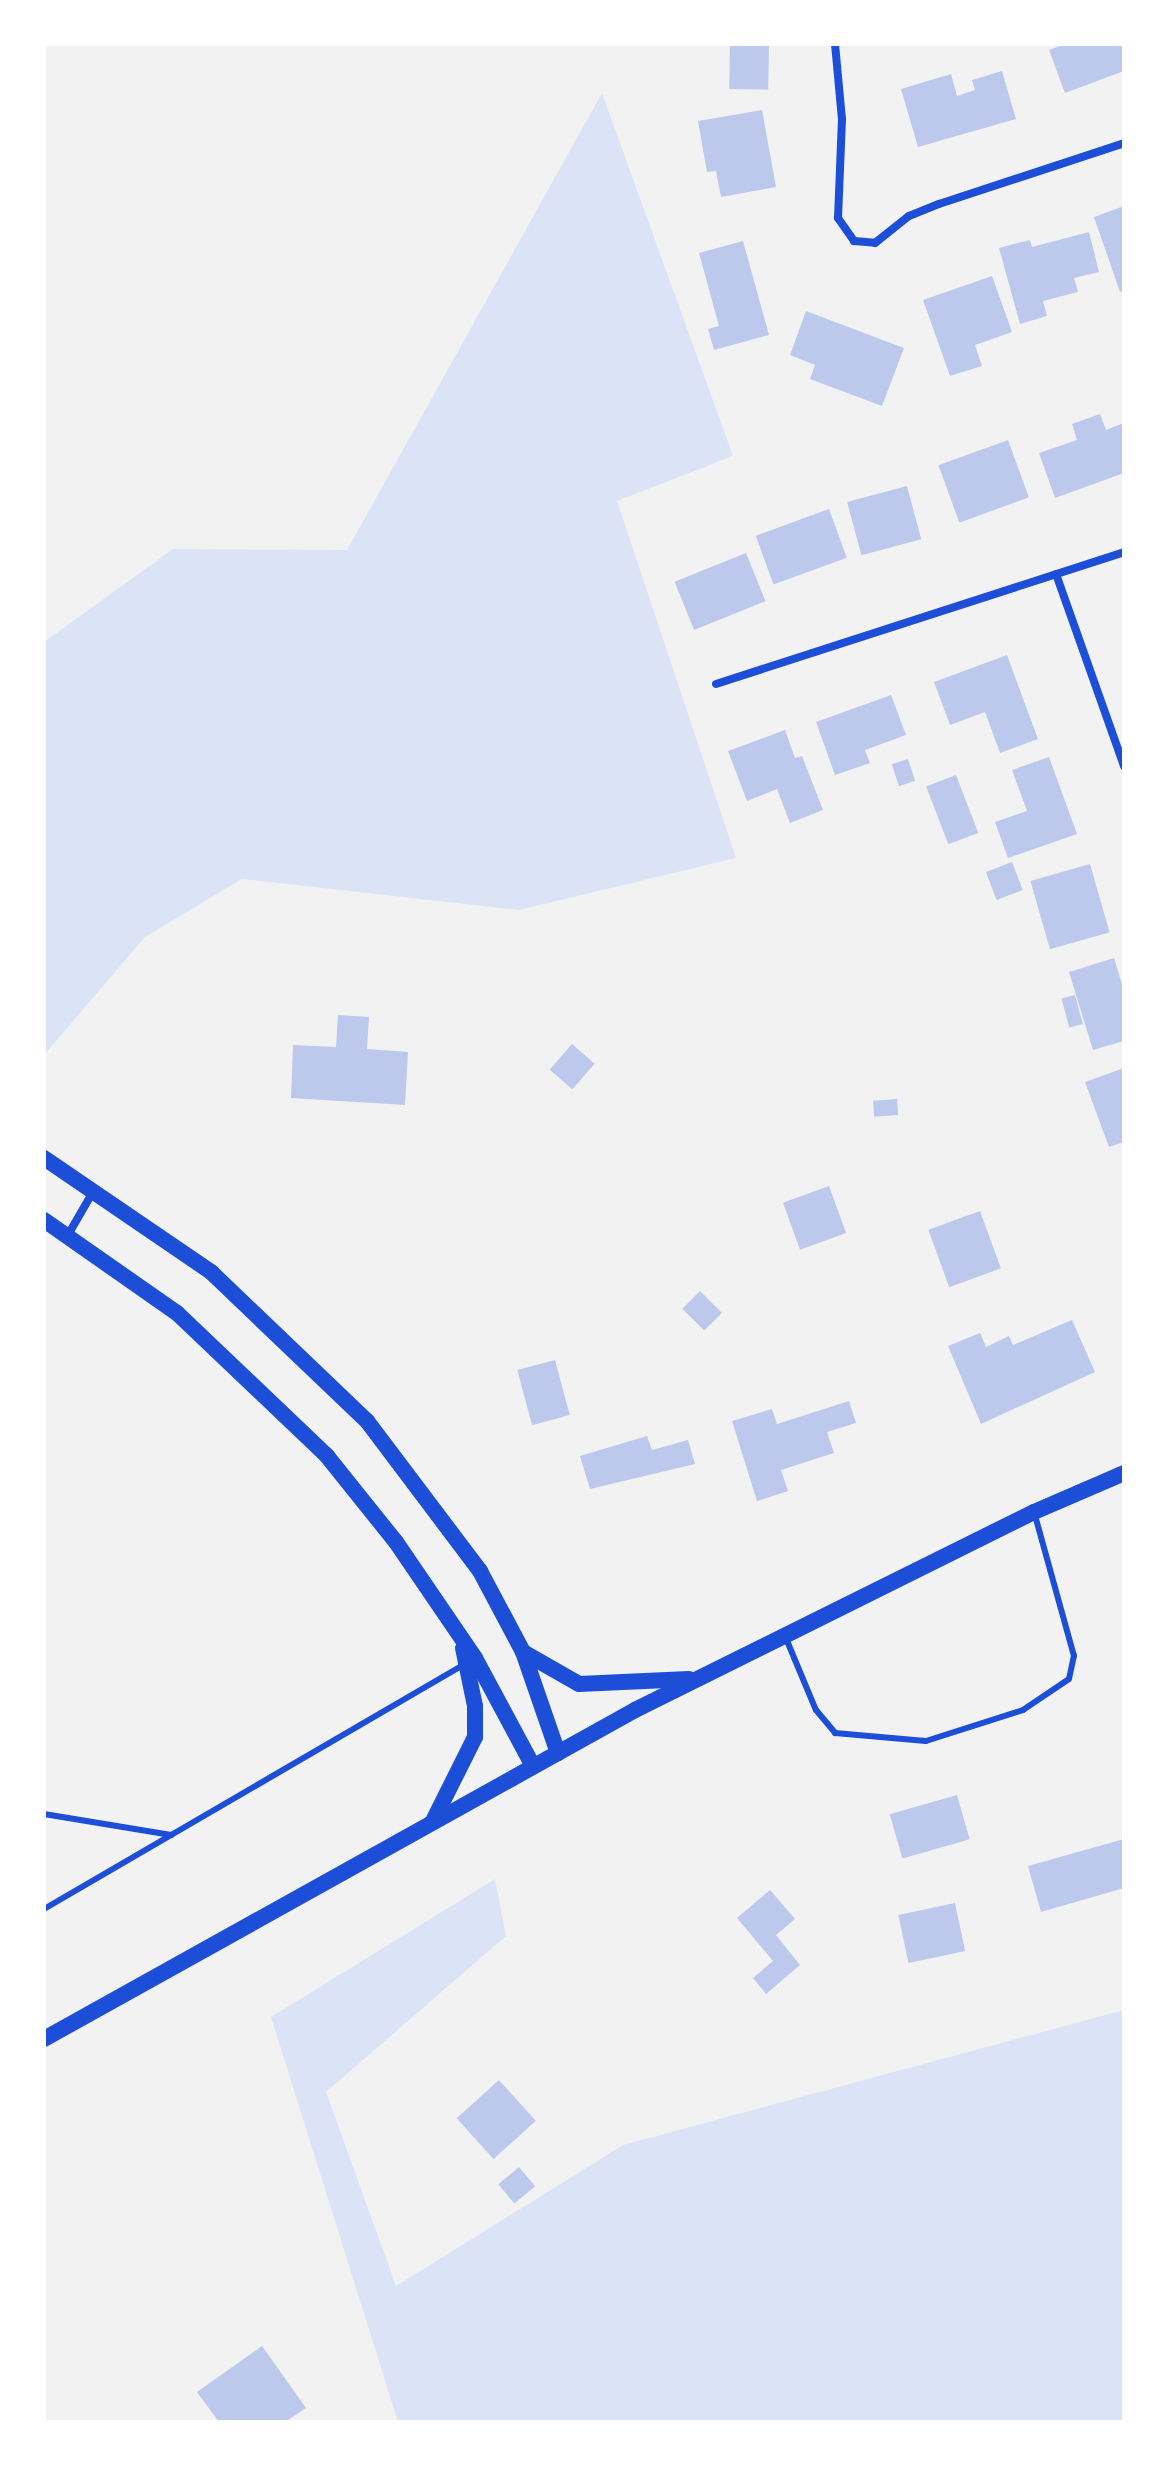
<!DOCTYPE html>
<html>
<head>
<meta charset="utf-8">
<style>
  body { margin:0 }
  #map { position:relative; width:1168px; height:2466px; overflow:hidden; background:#f2f2f2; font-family:"Fira Sans",sans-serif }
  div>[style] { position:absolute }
  .green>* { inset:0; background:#dbe4f7 }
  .building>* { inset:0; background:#bdc9ec; transform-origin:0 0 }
  .service>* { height:6px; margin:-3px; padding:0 3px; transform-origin:3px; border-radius:3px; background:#1d4ed8 }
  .minor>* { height:8px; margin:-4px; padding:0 4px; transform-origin:4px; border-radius:4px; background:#1d4ed8 }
  .secondary>* { height:16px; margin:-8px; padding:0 8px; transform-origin:8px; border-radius:8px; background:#1d4ed8 }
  span { translate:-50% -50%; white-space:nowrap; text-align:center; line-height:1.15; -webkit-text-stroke:6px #fff; paint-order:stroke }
  .frame { position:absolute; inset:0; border:46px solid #fff; pointer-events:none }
</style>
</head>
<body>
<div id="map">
  <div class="green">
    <i style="clip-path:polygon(602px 93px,733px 456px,617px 501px,736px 858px,519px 910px,242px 879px,145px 937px,44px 1055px,44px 642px,173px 549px,347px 550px)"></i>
    <i style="clip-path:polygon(495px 1879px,506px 1936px,326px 2092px,396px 2286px,623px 2145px,1124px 2010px,1124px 2422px,398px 2422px,271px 2017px)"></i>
  </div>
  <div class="building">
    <i style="left:730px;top:44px;width:39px;height:45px;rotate:1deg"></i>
    <i style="clip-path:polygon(1065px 44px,1124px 44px,1124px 71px,1065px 93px,1049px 50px)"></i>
    <i style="clip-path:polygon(1002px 71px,1016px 119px,918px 147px,901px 89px,951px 74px,957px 96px,975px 90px,972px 80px)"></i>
    <i style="clip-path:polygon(762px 110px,776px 187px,721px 197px,716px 171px,707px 172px,698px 121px)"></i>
    <i style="clip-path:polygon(1124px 206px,1124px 290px,1120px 292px,1094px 217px)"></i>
    <i style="clip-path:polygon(1089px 232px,1099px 272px,1074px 278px,1078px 292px,1043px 301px,1047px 316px,1020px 324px,999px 248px,1030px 240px,1032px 247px)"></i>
    <i style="clip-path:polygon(743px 241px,769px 335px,714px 350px,708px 329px,719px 326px,699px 253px)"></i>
    <i style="clip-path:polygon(992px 276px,1012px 332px,975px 345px,982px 366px,950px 376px,923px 300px)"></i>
    <i style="clip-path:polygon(806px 311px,904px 348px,882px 406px,810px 379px,815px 365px,790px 355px)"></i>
    <i style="clip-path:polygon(1100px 414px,1106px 430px,1124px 423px,1124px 473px,1055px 498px,1039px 453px,1077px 440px,1072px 424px)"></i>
    <i style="left:1008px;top:440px;width:61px;height:74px;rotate:70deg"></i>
    <i style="left:907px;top:486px;width:55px;height:62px;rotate:75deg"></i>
    <i style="left:829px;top:509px;width:52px;height:78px;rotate:70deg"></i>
    <i style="left:746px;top:553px;width:52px;height:77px;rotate:68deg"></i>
    <i style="clip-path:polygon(1007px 655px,1038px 739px,1000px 753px,985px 712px,950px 725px,934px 682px)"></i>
    <i style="clip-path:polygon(891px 695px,906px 735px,865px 750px,870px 763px,835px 775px,816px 722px)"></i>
    <i style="clip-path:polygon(785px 730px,795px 758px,802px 756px,823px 810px,790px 823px,777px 789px,747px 801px,728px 751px)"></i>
    <i style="clip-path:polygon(1049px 757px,1077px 834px,1008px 858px,995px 822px,1027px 811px,1012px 770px)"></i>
    <i style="left:908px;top:759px;width:23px;height:17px;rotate:72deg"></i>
    <i style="left:956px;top:775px;width:62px;height:32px;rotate:69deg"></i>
    <i style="left:1012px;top:862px;width:30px;height:28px;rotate:69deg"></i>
    <i style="left:1090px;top:864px;width:71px;height:62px;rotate:74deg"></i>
    <i style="clip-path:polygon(1114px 958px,1124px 991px,1124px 1041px,1093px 1050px,1069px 972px)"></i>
    <i style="left:1075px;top:995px;width:30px;height:14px;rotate:75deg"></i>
    <i style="clip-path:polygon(338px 1015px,369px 1017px,367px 1049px,408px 1052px,405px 1105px,291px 1098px,293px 1045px,336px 1047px)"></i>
    <i style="left:572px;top:1044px;width:30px;height:34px;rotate:41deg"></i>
    <i style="clip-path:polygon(1124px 1068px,1124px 1142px,1109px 1147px,1085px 1082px)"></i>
    <i style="left:897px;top:1099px;width:16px;height:24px;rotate:86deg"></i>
    <i style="left:829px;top:1186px;width:50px;height:49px;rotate:70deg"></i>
    <i style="left:980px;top:1211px;width:61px;height:55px;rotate:70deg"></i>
    <i style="left:700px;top:1291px;width:31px;height:25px;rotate:45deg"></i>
    <i style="clip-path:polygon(1072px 1320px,1095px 1372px,981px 1424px,948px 1346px,980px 1333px,986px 1347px,1009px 1336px,1013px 1345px)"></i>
    <i style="left:555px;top:1360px;width:57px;height:39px;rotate:75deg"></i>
    <i style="clip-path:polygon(849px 1401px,856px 1423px,827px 1432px,834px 1453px,781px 1470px,788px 1491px,757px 1501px,732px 1421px,772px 1409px,777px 1424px)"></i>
    <i style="clip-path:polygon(647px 1436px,652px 1450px,688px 1440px,695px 1464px,590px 1489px,580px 1456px)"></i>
    <i style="left:957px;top:1795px;width:46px;height:70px;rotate:74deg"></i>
    <i style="clip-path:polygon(1124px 1839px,1124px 1888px,1041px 1912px,1028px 1866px)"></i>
    <i style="clip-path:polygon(770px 1890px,795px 1919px,776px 1935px,800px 1965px,766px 1994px,753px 1978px,773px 1961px,737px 1918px)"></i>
    <i style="left:955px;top:1903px;width:49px;height:58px;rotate:78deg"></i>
    <i style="left:499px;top:2080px;width:55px;height:57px;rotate:48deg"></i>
    <i style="left:519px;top:2167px;width:25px;height:27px;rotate:50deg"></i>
    <i style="clip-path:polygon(262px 2346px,306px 2408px,285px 2422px,219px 2422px,197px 2392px)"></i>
  </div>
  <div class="service">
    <i style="left:785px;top:1636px;width:80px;rotate:67.3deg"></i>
    <i style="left:816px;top:1710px;width:30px;rotate:50deg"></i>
    <i style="left:835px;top:1733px;width:91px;rotate:5deg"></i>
    <i style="left:926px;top:1741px;width:102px;rotate:-17.7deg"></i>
    <i style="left:1023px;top:1710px;width:55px;rotate:-34deg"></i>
    <i style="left:1069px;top:1679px;width:24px;rotate:-78deg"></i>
    <i style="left:1074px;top:1656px;width:146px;rotate:-105.5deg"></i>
    <i style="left:44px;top:1814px;width:129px;rotate:9.4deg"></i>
    <i style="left:44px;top:1909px;width:487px;rotate:-30.2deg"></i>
  </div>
  <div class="minor">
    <i style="left:835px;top:44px;width:75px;rotate:84.7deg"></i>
    <i style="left:842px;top:119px;width:99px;rotate:92.3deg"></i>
    <i style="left:838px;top:218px;width:28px;rotate:55deg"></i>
    <i style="left:854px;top:241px;width:21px;rotate:5deg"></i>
    <i style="left:875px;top:243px;width:43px;rotate:-38.5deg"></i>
    <i style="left:909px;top:216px;width:32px;rotate:-22deg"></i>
    <i style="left:939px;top:204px;width:195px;rotate:-18.2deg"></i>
    <i style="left:1056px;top:574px;width:204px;rotate:70.5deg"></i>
    <i style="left:716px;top:684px;width:429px;rotate:-17.9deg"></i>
    <i style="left:68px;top:1235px;width:52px;rotate:-60deg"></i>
  </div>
  <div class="secondary">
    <i style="left:44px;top:1158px;width:202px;rotate:34.3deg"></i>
    <i style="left:211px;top:1272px;width:216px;rotate:43.7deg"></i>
    <i style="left:367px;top:1421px;width:188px;rotate:53deg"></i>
    <i style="left:480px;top:1571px;width:92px;rotate:62deg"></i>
    <i style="left:523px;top:1652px;width:107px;rotate:70.9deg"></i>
    <i style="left:44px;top:1220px;width:162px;rotate:35deg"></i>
    <i style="left:177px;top:1313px;width:207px;rotate:43.6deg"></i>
    <i style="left:327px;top:1456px;width:110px;rotate:51.3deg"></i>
    <i style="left:396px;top:1542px;width:140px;rotate:55.7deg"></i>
    <i style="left:475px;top:1658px;width:123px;rotate:61.8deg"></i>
    <i style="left:523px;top:1652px;width:64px;rotate:29.7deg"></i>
    <i style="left:579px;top:1684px;width:110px;rotate:-2.6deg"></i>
    <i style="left:433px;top:1821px;width:94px;rotate:-63.4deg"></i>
    <i style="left:475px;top:1737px;width:31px;rotate:-90deg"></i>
    <i style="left:475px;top:1706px;width:59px;rotate:-101.7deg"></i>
    <i style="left:44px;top:2039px;width:676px;rotate:-29.1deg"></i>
    <i style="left:635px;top:1710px;width:445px;rotate:-26.4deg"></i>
    <i style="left:1034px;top:1512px;width:98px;rotate:-23.4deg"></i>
  </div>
  <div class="frame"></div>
</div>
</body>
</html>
